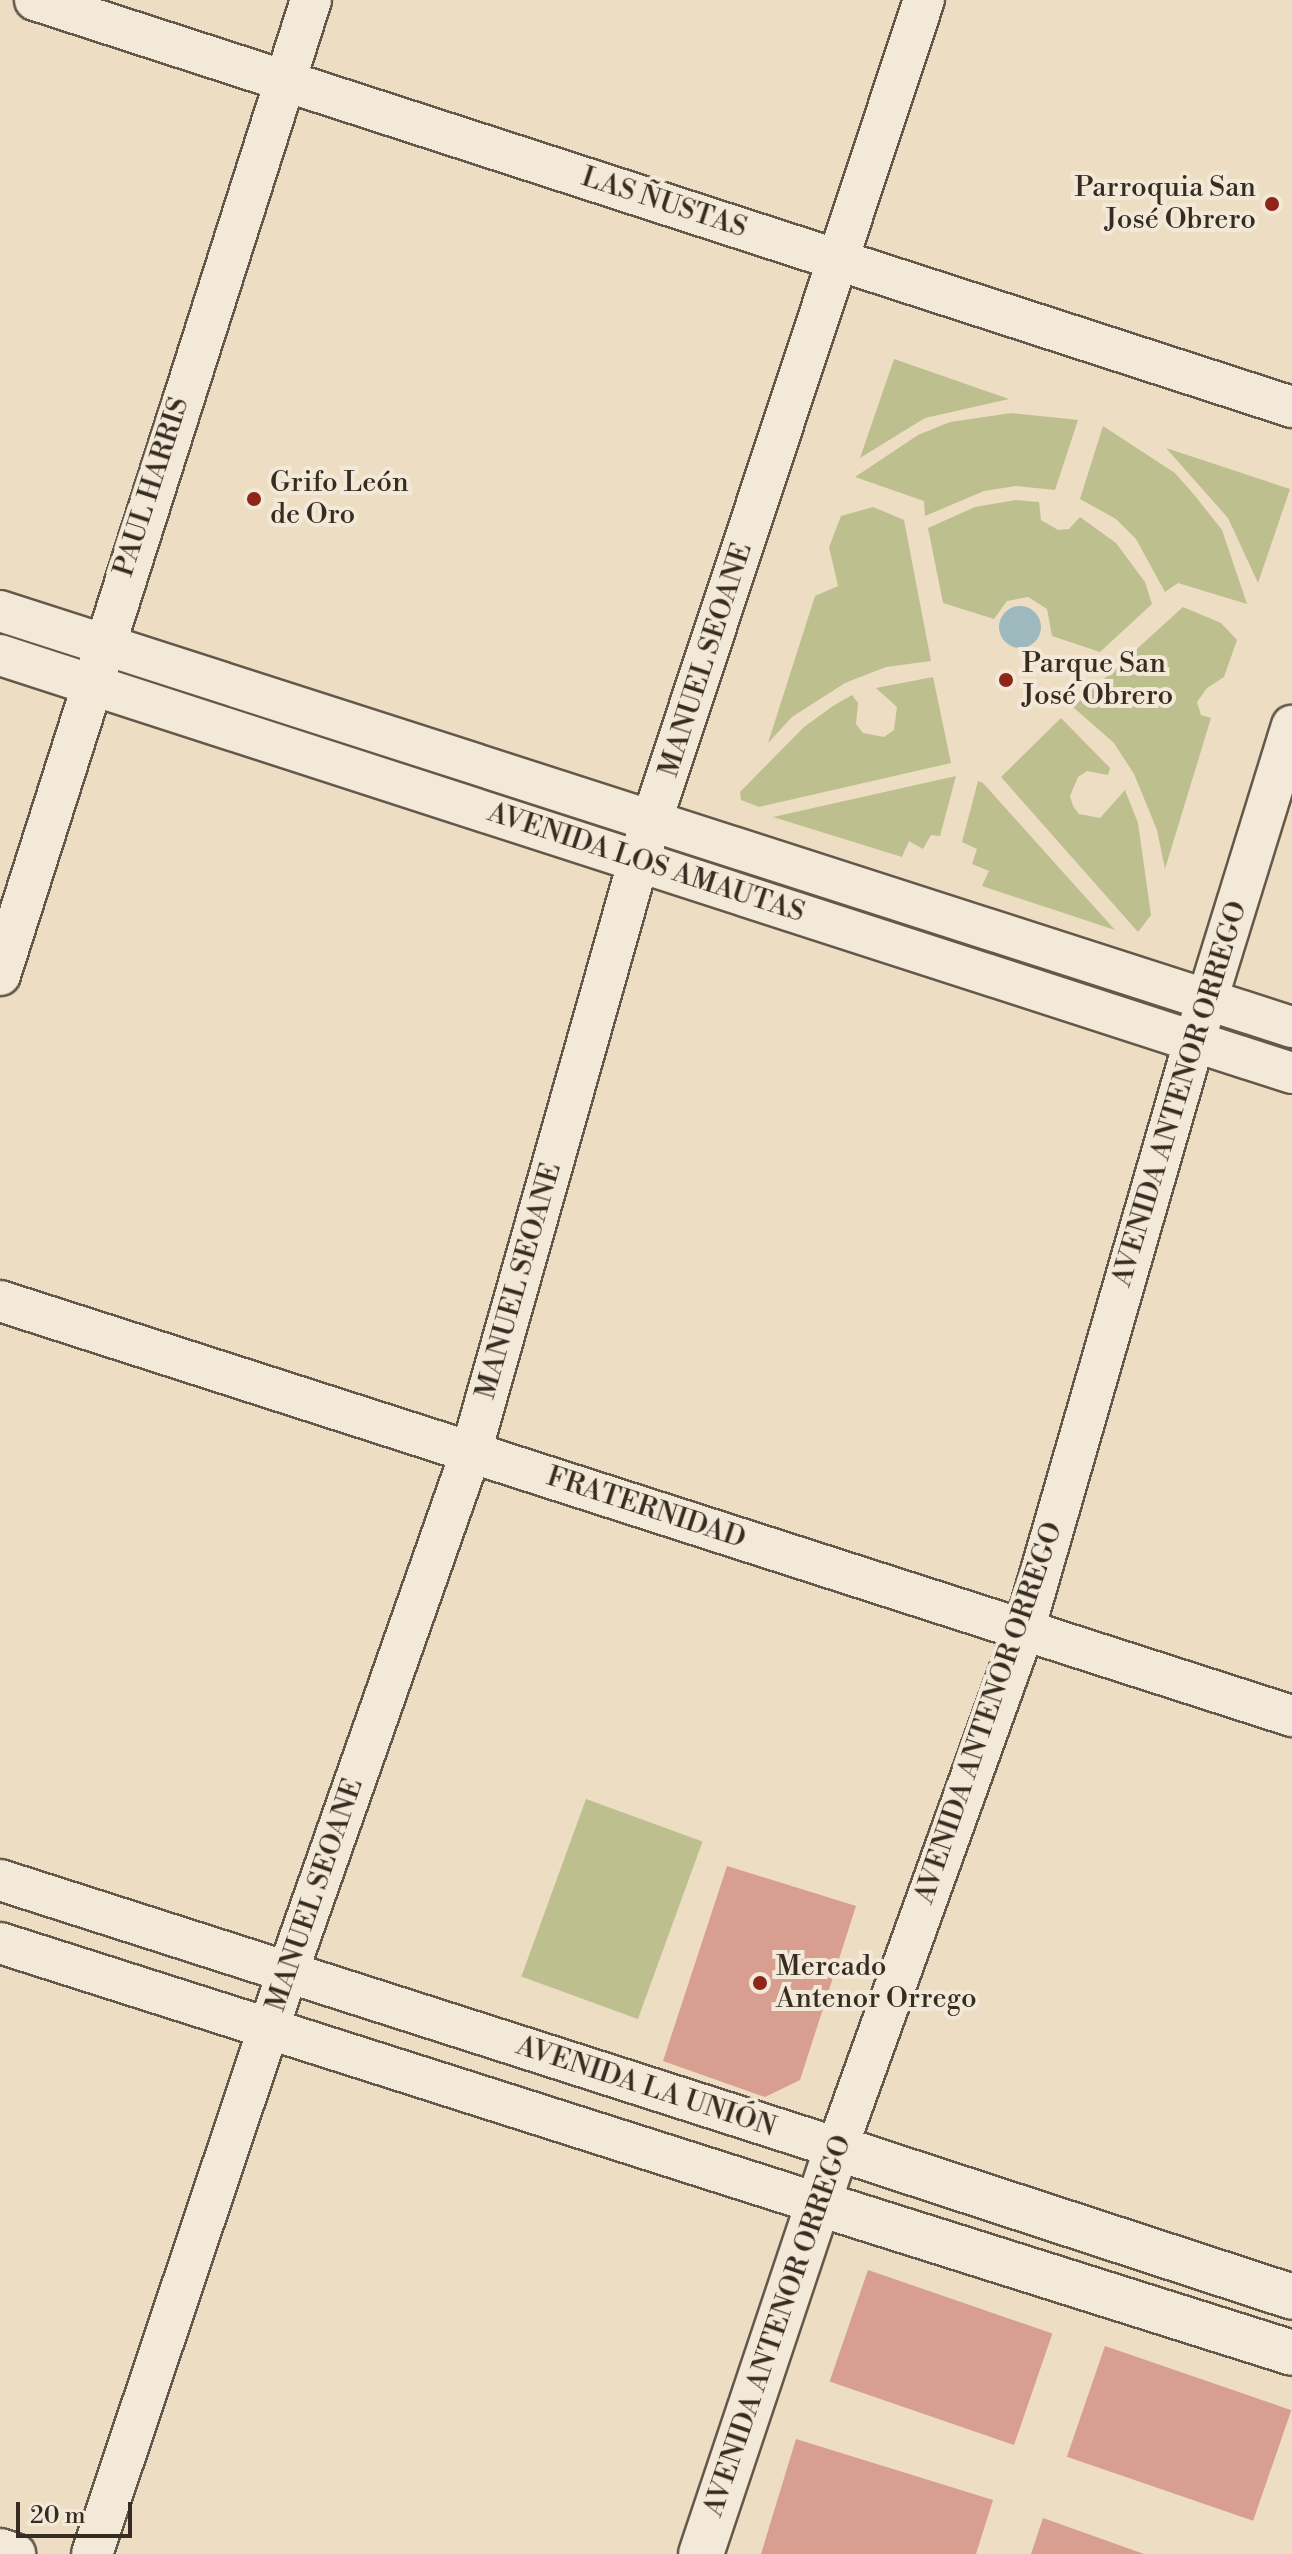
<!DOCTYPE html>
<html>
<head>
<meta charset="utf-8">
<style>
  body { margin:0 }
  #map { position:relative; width:1292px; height:2554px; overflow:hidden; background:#ecddc3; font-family:"Libre Bodoni",serif }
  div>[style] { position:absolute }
  .green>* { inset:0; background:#bebf8f; transform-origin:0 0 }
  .water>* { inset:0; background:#9eb9be }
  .round { border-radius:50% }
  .building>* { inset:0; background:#d89e8f; transform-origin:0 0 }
  .roads { filter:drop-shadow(2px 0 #64584a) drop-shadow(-2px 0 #64584a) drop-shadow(0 2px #64584a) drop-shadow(0 -2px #64584a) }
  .minor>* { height:40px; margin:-20px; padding:0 20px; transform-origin:20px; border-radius:20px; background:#f3e9d8 }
  .tertiary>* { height:44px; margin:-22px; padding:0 22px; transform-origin:22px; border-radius:22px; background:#f3e9d8 }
  .dots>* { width:22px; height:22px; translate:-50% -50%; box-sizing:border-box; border:4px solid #f3e9d8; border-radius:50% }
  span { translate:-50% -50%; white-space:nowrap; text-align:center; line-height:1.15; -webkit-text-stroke:8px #f3e9d8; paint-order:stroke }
  .poi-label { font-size:28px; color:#372c22 }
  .right { translate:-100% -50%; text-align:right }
  .left { translate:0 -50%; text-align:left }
  .street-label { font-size:28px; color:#372c22 }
  .scale { position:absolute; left:16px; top:2502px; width:116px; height:36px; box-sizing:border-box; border:4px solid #372c22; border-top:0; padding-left:10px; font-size:24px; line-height:28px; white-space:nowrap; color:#372c22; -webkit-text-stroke:6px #f3e9d8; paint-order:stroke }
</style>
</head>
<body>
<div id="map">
  <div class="green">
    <i style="clip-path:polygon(894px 359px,1009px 399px,925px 418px,860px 458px)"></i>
    <i style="clip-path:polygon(1012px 413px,1078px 420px,1055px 490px,1016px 486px,984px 491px,925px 516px,924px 501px,855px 477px,918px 435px,950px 422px)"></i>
    <i style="clip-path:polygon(1103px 426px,1175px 473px,1196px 497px,1222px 530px,1247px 604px,1178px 583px,1165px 592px,1136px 539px,1116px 519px,1080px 499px)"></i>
    <i style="clip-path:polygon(1166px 448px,1290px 489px,1258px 583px,1228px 518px)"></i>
    <i style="clip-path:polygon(1016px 500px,1039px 502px,1041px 520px,1058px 530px,1069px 529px,1080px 517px,1116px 543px,1145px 582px,1152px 604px,1100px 652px,1052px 636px,1047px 609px,1028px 597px,1007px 601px,994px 619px,943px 603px,928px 528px,975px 507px)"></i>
    <i style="clip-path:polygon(873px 507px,904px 520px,931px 661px,886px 667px,845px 683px,792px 717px,768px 743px,815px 596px,838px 586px,829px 547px,841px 516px)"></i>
    <i style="clip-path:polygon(1183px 607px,1221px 623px,1237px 640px,1224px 677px,1207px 688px,1197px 702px,1201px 715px,1211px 718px,1165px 869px,1157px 830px,1134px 774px,1114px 743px,1073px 707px)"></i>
    <i style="clip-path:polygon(933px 677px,951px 763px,759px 807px,741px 800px,740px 792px,804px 727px,833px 706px,852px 695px,858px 703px,856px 724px,863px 733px,884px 737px,894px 730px,897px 707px,876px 688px)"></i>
    <i style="clip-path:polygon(1061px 718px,1110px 768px,1108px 775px,1087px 771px,1078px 777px,1070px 796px,1073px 806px,1079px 814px,1100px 818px,1125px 790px,1138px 823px,1151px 915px,1138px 932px,1001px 777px)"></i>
    <i style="clip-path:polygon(956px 776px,940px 836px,931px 835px,923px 849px,909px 841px,902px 857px,773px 817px)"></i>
    <i style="clip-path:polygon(978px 781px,983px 783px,1115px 930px,982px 886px,989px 871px,972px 864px,977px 849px,962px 842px)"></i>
    <i style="left:586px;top:1799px;width:124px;height:189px;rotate:20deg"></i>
  </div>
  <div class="water">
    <i class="round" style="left:999px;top:606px;width:42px;height:42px"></i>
  </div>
  <div class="building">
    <i style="clip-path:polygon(727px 1866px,856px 1906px,800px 2080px,765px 2097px,663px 2061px)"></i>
    <i style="left:868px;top:2270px;width:195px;height:118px;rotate:19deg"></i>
    <i style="left:1105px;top:2346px;width:197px;height:117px;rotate:19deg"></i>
    <i style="clip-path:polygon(796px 2439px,993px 2500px,976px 2554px,761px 2554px)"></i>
    <i style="clip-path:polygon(1043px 2518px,1144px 2554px,1031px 2554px)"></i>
  </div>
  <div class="roads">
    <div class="minor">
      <i style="left:35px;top:0;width:1321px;rotate:17.94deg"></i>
      <i style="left:0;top:611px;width:1357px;rotate:17.85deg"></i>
      <i style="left:0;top:655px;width:1358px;rotate:17.93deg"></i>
      <i style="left:0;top:975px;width:1023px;rotate:-72.31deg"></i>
      <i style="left:0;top:1301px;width:1357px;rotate:17.81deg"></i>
      <i style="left:0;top:1880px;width:879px;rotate:17.75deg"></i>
      <i style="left:837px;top:2148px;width:551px;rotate:-70.15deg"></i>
      <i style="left:1024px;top:1630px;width:612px;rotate:-73.87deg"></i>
      <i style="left:1194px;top:1042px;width:331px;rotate:-72.8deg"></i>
      <i style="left:0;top:1943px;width:861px;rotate:17.66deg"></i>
      <i style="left:0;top:2549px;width:16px;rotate:18deg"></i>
      <i style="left:92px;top:2554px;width:612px;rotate:-71.42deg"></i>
      <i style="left:287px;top:1974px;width:553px;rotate:-70.58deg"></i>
      <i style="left:471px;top:1452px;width:616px;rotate:-74.18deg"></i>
      <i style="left:639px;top:859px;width:905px;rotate:-71.65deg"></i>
    </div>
    <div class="tertiary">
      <i style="left:820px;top:2204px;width:495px;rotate:17.5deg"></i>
      <i style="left:701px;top:2554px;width:428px;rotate:-71.5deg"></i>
      <i style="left:837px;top:2148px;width:479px;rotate:18.1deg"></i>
    </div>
  </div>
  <div class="dots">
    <i style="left:1272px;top:204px;background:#8f2418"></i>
    <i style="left:254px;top:499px;background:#8f2418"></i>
    <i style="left:1006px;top:680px;background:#8f2418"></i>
    <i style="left:760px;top:1983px;background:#8f2418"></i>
  </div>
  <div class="poi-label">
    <span class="right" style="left:1256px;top:204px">Parroquia San<br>José Obrero</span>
    <span class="left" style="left:270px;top:499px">Grifo León<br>de Oro</span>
    <span class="left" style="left:1022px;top:680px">Parque San<br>José Obrero</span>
    <span class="left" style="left:776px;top:1983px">Mercado<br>Antenor Orrego</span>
  </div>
  <div class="street-label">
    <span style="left:664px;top:203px;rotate:18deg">LAS ÑUSTAS</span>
    <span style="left:152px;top:487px;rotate:-72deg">PAUL HARRIS</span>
    <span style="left:706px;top:660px;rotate:-72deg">MANUEL SEOANE</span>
    <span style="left:646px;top:863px;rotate:18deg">AVENIDA LOS AMAUTAS</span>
    <span style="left:1180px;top:1094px;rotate:-73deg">AVENIDA ANTENOR ORREGO</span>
    <span style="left:519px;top:1281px;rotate:-74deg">MANUEL SEOANE</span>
    <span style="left:646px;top:1508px;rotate:18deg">FRATERNIDAD</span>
    <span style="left:989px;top:1713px;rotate:-71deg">AVENIDA ANTENOR ORREGO</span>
    <span style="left:315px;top:1895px;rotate:-71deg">MANUEL SEOANE</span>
    <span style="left:646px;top:2087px;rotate:18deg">AVENIDA LA UNIÓN</span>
    <span style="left:778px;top:2326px;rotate:-71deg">AVENIDA ANTENOR ORREGO</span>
  </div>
  <div class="scale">20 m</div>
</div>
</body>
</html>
